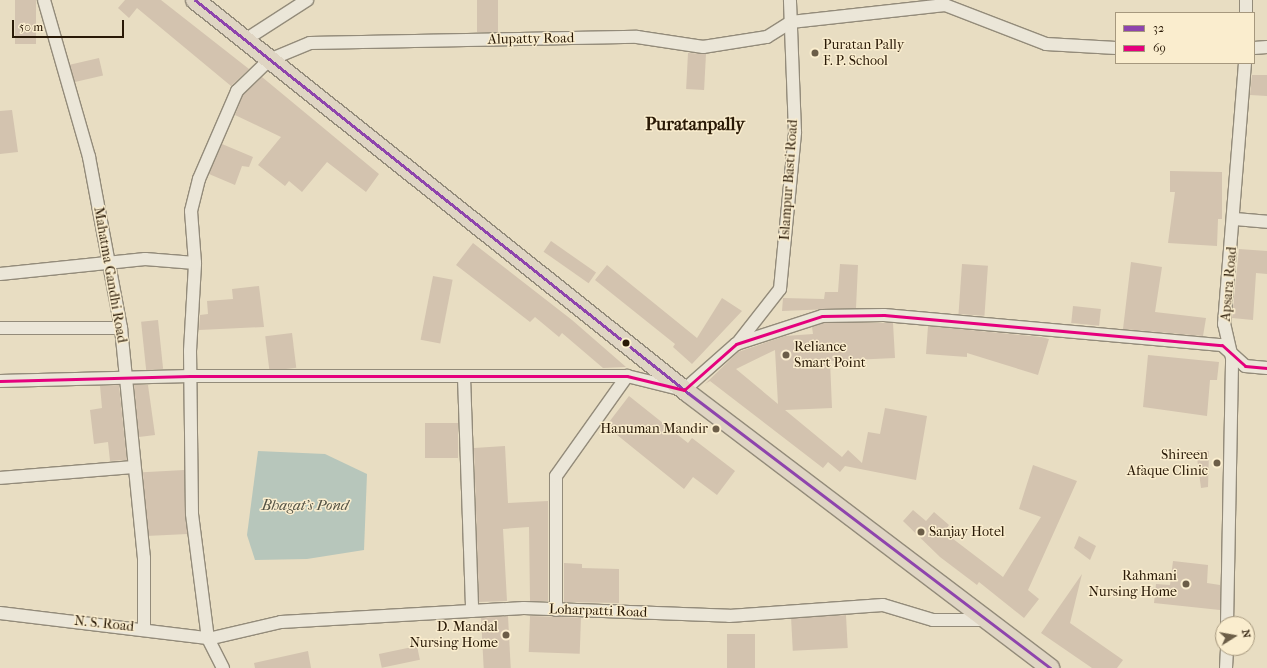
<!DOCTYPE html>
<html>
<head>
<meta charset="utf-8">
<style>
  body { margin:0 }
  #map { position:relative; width:1267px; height:668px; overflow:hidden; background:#e8ddc2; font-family:"IM FELL French Canon",serif }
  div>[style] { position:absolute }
  .water>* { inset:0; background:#b7c6bb }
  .building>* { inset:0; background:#d3c3af; transform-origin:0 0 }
  .roads { filter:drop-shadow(1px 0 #938b7a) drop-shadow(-1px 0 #938b7a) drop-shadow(0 1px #938b7a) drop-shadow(0 -1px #938b7a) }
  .minor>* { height:12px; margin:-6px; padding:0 6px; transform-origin:6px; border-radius:6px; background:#ebe6d8 }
  .primary>* { height:18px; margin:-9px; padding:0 9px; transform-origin:9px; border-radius:9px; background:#dfd5c3 }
  .bus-1>* { height:3px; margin:-1.5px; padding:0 1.5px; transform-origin:1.5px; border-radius:1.5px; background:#8e44ad }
  .bus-2>* { height:3px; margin:-1.5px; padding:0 1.5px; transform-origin:1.5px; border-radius:1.5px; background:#e5007d }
  .dots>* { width:11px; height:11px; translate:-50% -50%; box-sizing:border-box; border:2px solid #faedce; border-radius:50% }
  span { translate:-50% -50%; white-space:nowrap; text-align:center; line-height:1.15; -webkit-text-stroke:3px #faedce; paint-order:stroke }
  .street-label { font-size:14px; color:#291906 }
  .poi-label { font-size:14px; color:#291906 }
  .left { translate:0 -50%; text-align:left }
  .right { translate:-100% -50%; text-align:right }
  .water-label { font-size:15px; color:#535244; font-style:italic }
  .district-label { font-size:18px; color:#291906; font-weight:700 }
  .legend { position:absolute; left:1115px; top:12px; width:140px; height:52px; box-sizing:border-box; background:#faedce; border:1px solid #a6987e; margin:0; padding:5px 7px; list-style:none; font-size:12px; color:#291906 }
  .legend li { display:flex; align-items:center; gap:8px; height:20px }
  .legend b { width:20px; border:1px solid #a6987e }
  .north { position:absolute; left:1215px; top:616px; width:40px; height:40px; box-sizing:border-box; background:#faedce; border:1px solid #a6987e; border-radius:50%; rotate:79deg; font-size:11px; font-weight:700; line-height:16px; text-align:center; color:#291906 }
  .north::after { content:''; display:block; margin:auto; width:14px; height:18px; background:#6c5e48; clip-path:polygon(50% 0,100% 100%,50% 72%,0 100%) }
  .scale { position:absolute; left:12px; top:20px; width:112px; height:18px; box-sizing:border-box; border:2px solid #291906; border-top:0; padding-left:5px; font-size:12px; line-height:14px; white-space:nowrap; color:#291906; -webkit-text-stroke:3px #faedce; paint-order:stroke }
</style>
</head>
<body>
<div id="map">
  <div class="water">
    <i style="clip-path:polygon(258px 451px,325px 454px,367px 474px,364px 550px,307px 559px,255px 560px,247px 535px)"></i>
  </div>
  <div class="building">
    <i style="left:15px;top:0;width:21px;height:44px"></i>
    <i style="clip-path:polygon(125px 0,161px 0,249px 69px,231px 86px,137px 8px,129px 18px,118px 8px)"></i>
    <i style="left:477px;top:0;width:21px;height:32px"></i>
    <i style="left:688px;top:53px;width:18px;height:36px;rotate:3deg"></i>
    <i style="left:99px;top:58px;width:18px;height:30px;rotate:77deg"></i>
    <i style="clip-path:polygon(1252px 75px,1267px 75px,1267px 96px,1250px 95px)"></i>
    <i style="clip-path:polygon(262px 77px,379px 174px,366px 192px,327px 162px,302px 192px,289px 181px,285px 186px,258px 165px,281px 137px,235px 115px,243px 95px)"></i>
    <i style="clip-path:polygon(12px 110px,18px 152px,0 154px,0 111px)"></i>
    <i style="clip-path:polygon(222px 144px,253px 157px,249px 167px,242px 166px,235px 185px,209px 174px)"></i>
    <i style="clip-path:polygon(1170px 171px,1222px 172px,1222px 219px,1218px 219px,1217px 246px,1168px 243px,1175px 192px,1170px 192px)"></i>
    <i style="left:551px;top:241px;width:55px;height:13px;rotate:35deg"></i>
    <i style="clip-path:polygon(473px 243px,572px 320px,626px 367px,603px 368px,562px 333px,559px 337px,535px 317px,530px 322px,456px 265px)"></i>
    <i style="clip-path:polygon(1239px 249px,1267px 251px,1267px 274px,1256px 273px,1253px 320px,1232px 318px)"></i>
    <i style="clip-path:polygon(1131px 262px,1162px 267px,1155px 312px,1206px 318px,1203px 336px,1123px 329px)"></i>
    <i style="clip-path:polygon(840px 264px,858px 265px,856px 308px,782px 311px,783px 298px,824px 299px,825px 292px,838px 292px)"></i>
    <i style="left:962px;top:264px;width:26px;height:50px;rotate:4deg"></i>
    <i style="clip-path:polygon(607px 265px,697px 338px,722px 298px,742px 311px,692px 364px,673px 347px,675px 344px,595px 280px)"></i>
    <i style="left:433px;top:276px;width:20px;height:65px;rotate:11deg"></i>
    <i style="clip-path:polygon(259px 286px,264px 327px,199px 330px,200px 315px,208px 314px,207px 301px,233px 299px,232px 289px)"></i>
    <i style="left:1073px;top:306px;width:28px;height:17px;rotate:6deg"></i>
    <i style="left:158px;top:320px;width:49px;height:17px;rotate:84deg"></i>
    <i style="clip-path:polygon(evenodd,823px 323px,893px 323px,895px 358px,830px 361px,832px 408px,785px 410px,842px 457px,848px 450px,862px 463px,868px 432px,880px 434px,885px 408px,927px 416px,916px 480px,845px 466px,840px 472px,828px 462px,823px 468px,710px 381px,705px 384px,738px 352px,785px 336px,813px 334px,812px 327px,823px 323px,775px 350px,778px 404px,736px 369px,775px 350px)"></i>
    <i style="clip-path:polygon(928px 326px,1041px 337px,1049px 339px,1038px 375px,967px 353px,967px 357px,926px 354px)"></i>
    <i style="left:292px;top:333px;width:35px;height:27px;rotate:83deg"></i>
    <i style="clip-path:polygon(1148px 355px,1219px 362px,1217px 380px,1210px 380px,1207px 416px,1143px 407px)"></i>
    <i style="clip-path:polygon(119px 385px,127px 460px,110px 461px,108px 442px,94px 444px,90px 410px,102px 408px,100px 386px)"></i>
    <i style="clip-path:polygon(134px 385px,148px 385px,155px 435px,139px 437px)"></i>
    <i style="clip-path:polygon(629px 396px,688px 443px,692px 438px,735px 471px,717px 495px,693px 477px,684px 489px,606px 426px)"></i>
    <i style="left:425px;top:423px;width:33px;height:35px"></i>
    <i style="clip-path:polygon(505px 446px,508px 503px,548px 501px,548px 601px,530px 601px,529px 527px,503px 529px,507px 601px,479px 602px,474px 448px)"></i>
    <i style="clip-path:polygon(1196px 450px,1209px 451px,1208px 487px,1201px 488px)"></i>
    <i style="clip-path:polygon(1033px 465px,1077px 481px,1028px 590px,1039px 599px,1024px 618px,979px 582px,977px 585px,940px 557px,903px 521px,913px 510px,926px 521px,934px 512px,949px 525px,944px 532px,1003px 577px,1041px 517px,1019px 509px)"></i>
    <i style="left:184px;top:470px;width:64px;height:41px;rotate:87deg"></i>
    <i style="clip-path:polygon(1079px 536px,1096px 546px,1090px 560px,1074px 548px)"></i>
    <i style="clip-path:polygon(1173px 561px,1208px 565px,1207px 583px,1220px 585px,1220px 610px,1154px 603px,1156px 584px,1170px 585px)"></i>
    <i style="clip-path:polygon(564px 563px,582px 564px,582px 568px,619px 569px,619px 603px,564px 602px)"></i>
    <i style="clip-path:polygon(1082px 574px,1070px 623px,1123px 660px,1117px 668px,1092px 668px,1041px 633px)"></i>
    <i style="left:846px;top:615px;width:33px;height:55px;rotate:87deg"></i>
    <i style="left:508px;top:616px;width:52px;height:27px;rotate:87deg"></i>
    <i style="left:530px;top:616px;width:51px;height:36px;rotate:2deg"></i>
    <i style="left:727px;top:634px;width:28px;height:34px"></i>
    <i style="left:417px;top:646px;width:14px;height:39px;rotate:78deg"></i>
    <i style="clip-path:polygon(308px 651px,311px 668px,255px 668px,254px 663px)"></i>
  </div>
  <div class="roads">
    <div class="minor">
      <i style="left:44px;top:0;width:163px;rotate:74deg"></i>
      <i style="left:89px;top:157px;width:174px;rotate:79.4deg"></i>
      <i style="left:121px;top:328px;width:231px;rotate:84.3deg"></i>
      <i style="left:144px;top:558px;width:70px;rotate:90deg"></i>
      <i style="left:1246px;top:0;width:13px;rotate:90deg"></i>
      <i style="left:245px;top:40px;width:74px;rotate:-32.8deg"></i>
      <i style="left:1254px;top:48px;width:13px;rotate:-4deg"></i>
      <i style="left:1235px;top:219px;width:32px;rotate:5deg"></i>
      <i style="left:0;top:274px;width:146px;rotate:-5.9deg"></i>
      <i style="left:145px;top:259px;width:50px;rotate:4.6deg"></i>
      <i style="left:0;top:328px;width:121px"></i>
      <i style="left:737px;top:344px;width:70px;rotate:-52deg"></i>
      <i style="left:780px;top:289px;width:158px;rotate:-84.5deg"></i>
      <i style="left:795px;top:132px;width:132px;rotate:-92.2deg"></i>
      <i style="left:464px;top:377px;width:234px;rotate:88deg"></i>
      <i style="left:0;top:381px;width:190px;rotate:-1.5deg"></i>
      <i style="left:190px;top:376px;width:437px"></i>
      <i style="left:627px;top:376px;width:59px;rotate:13.8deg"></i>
      <i style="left:684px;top:390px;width:69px;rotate:-41.5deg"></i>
      <i style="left:736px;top:344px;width:90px;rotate:-18deg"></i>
      <i style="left:822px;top:316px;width:62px;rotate:-0.9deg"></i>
      <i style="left:884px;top:315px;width:339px;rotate:5.1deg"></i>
      <i style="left:1222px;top:345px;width:31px;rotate:42deg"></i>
      <i style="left:1245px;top:366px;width:22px;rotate:5deg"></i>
      <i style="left:0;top:478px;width:134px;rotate:-4.7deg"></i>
      <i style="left:556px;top:610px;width:134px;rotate:-90deg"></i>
      <i style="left:556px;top:476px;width:123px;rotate:-54.6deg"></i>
      <i style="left:0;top:613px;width:209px;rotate:6.9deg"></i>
      <i style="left:1227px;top:624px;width:266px;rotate:-88.9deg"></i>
      <i style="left:1232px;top:358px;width:35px;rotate:-103deg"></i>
      <i style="left:1224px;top:324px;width:262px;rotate:-85.4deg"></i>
      <i style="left:208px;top:639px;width:75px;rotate:-13.1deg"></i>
      <i style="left:281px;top:622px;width:243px;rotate:-3.3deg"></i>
      <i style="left:524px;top:608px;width:205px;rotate:2.2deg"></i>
      <i style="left:729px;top:616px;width:154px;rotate:-4.1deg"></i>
      <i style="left:883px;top:605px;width:52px;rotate:16.7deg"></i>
      <i style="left:933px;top:620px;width:54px"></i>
      <i style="left:223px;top:668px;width:33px;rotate:-117deg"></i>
      <i style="left:208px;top:639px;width:126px;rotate:-97.3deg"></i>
      <i style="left:192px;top:514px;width:163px;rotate:-90.7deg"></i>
      <i style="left:190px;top:351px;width:88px;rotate:-86.7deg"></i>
      <i style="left:195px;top:263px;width:52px;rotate:-94.4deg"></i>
      <i style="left:191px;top:211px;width:33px;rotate:-76deg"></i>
      <i style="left:199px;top:179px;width:96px;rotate:-66.6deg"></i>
      <i style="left:237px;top:91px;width:45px;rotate:-44.1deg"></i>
      <i style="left:269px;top:60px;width:44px;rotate:-22.5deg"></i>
      <i style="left:310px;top:43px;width:327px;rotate:-1.1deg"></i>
      <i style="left:637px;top:37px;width:67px;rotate:8.6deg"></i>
      <i style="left:703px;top:47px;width:65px;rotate:-8.9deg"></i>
      <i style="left:767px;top:37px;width:28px;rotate:-32deg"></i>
      <i style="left:791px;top:22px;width:155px;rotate:-6.3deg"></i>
      <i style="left:945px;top:5px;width:108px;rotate:21.1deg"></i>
      <i style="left:1046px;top:44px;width:70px;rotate:3.3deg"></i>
      <i style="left:1226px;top:668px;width:20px;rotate:-87deg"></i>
    </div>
    <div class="primary">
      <i style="left:195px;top:0;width:630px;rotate:38.56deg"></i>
      <i style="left:688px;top:393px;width:455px;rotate:37.2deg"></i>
    </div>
  </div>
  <div class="bus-1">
    <i style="left:195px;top:0;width:630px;rotate:38.56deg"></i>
    <i style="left:688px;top:393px;width:455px;rotate:37.2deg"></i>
  </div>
  <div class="bus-2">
    <i style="left:0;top:381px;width:190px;rotate:-1.5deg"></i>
    <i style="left:190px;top:376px;width:437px"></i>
    <i style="left:627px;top:376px;width:59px;rotate:13.8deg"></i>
    <i style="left:684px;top:390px;width:69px;rotate:-41.5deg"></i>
    <i style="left:736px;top:344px;width:90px;rotate:-18deg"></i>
    <i style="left:822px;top:316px;width:62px;rotate:-0.9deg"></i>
    <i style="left:884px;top:315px;width:339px;rotate:5.1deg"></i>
    <i style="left:1222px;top:345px;width:31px;rotate:42deg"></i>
    <i style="left:1245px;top:366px;width:22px;rotate:5deg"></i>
  </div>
  <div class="dots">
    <i style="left:815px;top:53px;background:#6c5e48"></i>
    <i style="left:626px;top:343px;background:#291906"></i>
    <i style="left:786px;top:355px;background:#6c5e48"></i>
    <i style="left:716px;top:429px;background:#6c5e48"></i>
    <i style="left:1217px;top:463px;background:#6c5e48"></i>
    <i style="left:921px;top:532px;background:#6c5e48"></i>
    <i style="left:1186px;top:584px;background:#6c5e48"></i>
    <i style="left:506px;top:635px;background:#6c5e48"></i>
  </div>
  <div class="street-label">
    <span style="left:531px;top:39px;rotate:-1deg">Alupatty Road</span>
    <span style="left:789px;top:180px;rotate:-86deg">Islampur Basti Road</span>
    <span style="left:110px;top:275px;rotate:80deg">Mahatma Gandhi Road</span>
    <span style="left:1229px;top:284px;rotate:-85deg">Apsara Road</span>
    <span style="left:598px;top:611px;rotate:2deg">Loharpatti Road</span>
    <span style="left:104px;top:624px;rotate:6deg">N. S. Road</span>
  </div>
  <div class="poi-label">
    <span class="left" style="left:823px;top:53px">Puratan Pally<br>F. P. School</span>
    <span class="left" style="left:794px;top:355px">Reliance<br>Smart Point</span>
    <span class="right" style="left:708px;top:429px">Hanuman Mandir</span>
    <span class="right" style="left:1208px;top:463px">Shireen<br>Afaque Clinic</span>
    <span class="left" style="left:929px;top:532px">Sanjay Hotel</span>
    <span class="right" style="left:1177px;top:584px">Rahmani<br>Nursing Home</span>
    <span class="right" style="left:498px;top:635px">D. Mandal<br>Nursing Home</span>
  </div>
  <div class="water-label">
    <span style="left:305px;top:506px">Bhagat’s Pond</span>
  </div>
  <div class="district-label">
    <span style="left:695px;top:125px">Puratanpally</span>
  </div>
  <ul class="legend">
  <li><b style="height:5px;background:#8e44ad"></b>32</li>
  <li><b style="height:5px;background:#e5007d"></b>69</li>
  </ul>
  <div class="north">N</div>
  <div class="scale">50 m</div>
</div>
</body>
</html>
